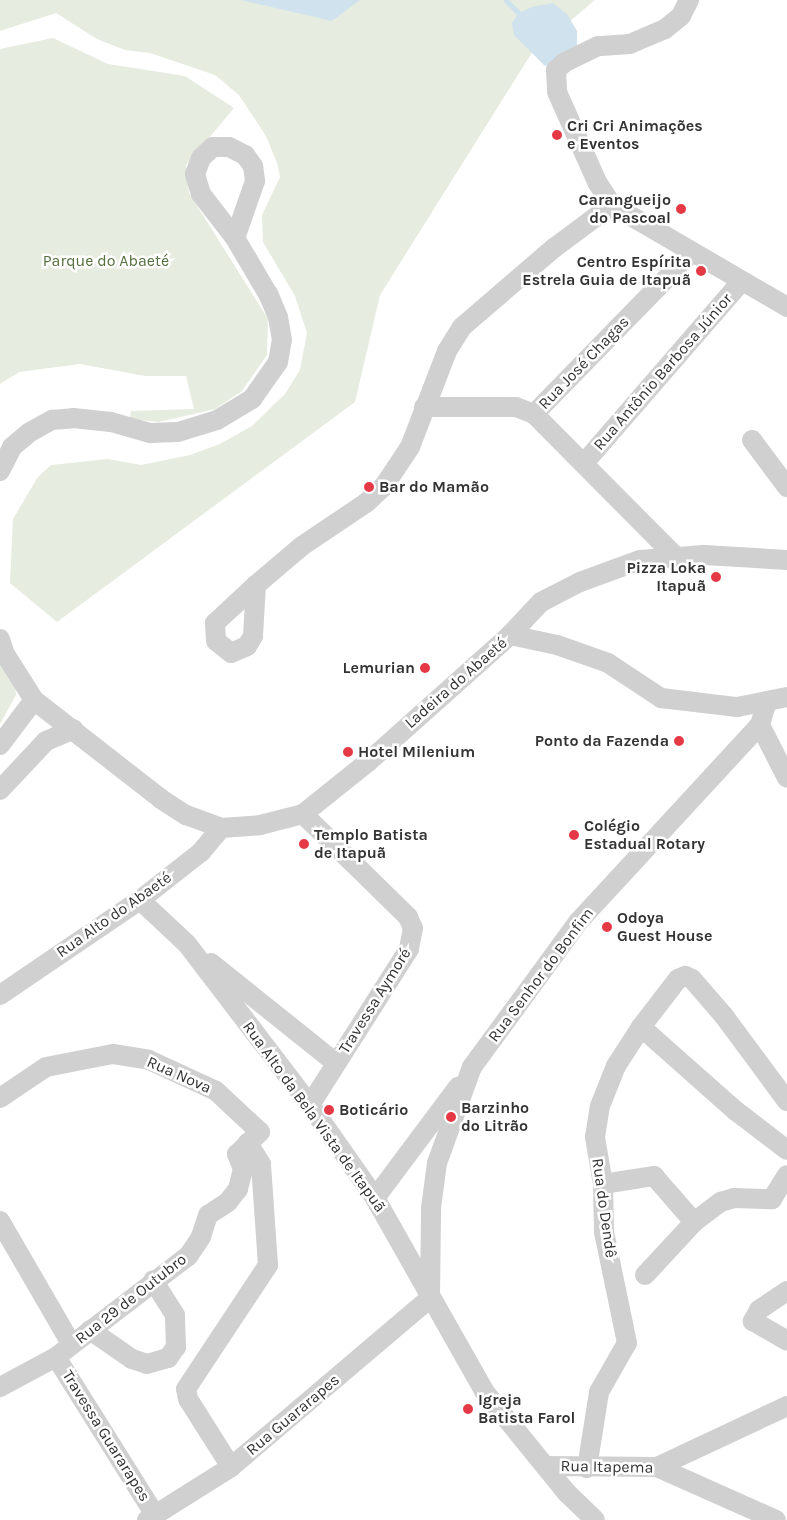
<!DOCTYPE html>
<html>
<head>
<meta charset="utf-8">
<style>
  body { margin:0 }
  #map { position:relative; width:787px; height:1520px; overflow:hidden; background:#fff; font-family:Karla,sans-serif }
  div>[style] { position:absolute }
  .green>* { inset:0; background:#e6ecdf }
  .water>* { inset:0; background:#cfe2ee }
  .stream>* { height:4.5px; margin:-2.25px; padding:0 2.25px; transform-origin:2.25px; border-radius:2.25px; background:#cfe2ee }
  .minor>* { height:20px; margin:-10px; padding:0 10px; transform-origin:10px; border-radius:10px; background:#d0d0d0 }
  .dots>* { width:14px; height:14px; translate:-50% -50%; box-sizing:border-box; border:2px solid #fff; border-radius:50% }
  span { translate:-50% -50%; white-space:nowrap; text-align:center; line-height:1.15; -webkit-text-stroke:5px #fff; paint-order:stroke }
  .poi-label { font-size:16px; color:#333; font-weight:700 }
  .left { translate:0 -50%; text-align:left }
  .right { translate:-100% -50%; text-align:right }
  .park-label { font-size:16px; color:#56703f }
  .street-label { font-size:16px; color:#333 }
</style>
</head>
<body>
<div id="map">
  <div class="green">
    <i style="clip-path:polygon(0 0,595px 0,531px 54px,380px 295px,355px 402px,57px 622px,10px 583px,13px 519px,38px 477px,51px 465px,108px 459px,141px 465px,190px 455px,220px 444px,252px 426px,285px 394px,300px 370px,307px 333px,295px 296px,263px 242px,262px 215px,280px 177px,277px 163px,266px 136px,239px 95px,215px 75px,150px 53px,125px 50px,97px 39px,56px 13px,0 31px)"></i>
    <i style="clip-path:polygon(53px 38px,108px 64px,185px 76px,234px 108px,186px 165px,189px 193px,268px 319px,267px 355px,242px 391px,215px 409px,159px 422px,130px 419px,131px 411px,194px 409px,186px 376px,145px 376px,80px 364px,19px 372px,0 384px,0 49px)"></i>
    <i style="clip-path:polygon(0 659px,15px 686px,16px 695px,0 724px)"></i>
  </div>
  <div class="water">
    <i style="clip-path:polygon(241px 0,360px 0,332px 21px)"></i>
    <i style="clip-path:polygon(553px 3px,567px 14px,577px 31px,577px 47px,545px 66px,514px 35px,512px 23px,519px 13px,532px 7px)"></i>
  </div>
  <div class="stream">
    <i style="left:506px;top:0;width:18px;rotate:45deg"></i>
  </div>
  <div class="minor">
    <i style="left:689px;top:0;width:18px;rotate:117deg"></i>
    <i style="left:681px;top:16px;width:21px;rotate:141deg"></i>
    <i style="left:665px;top:29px;width:38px;rotate:157deg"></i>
    <i style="left:630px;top:44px;width:32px;rotate:176deg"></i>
    <i style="left:598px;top:46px;width:37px;rotate:154deg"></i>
    <i style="left:565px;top:62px;width:12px;rotate:138deg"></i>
    <i style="left:556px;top:70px;width:22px;rotate:87deg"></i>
    <i style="left:557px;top:92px;width:98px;rotate:66deg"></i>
    <i style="left:597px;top:182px;width:27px;rotate:57deg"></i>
    <i style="left:612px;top:205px;width:203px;rotate:30.2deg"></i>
    <i style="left:424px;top:407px;width:92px"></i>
    <i style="left:516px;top:407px;width:19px;rotate:21deg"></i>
    <i style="left:534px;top:414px;width:202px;rotate:45.2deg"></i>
    <i style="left:534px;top:414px;width:225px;rotate:-45.7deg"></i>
    <i style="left:752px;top:440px;width:59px;rotate:53.3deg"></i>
    <i style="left:585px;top:462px;width:238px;rotate:-49.1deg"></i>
    <i style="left:0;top:471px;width:27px;rotate:-63deg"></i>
    <i style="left:12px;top:447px;width:23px;rotate:-40deg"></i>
    <i style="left:30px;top:432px;width:25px;rotate:-29deg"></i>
    <i style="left:52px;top:420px;width:21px;rotate:-5deg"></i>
    <i style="left:73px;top:418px;width:38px;rotate:6deg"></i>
    <i style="left:111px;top:422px;width:41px;rotate:15.8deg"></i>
    <i style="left:150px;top:433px;width:28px;rotate:-2deg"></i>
    <i style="left:178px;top:432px;width:41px;rotate:-17.1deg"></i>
    <i style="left:217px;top:420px;width:41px;rotate:-31deg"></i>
    <i style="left:252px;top:399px;width:45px;rotate:-54.9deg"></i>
    <i style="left:278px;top:362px;width:22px;rotate:-80deg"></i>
    <i style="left:282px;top:340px;width:23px;rotate:-100deg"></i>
    <i style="left:278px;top:317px;width:25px;rotate:-113deg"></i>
    <i style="left:268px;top:294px;width:65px;rotate:-120.5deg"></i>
    <i style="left:235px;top:238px;width:56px;rotate:-127.7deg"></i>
    <i style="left:201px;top:194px;width:21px;rotate:-107deg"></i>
    <i style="left:195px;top:174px;width:17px;rotate:-69deg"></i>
    <i style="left:201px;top:158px;width:16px;rotate:-43deg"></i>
    <i style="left:213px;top:147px;width:16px"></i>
    <i style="left:229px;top:147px;width:18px;rotate:27deg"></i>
    <i style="left:245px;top:155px;width:14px;rotate:54deg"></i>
    <i style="left:253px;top:166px;width:15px;rotate:82deg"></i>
    <i style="left:255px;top:181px;width:60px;rotate:109.3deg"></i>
    <i style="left:256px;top:585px;width:51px;rotate:93.4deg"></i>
    <i style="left:253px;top:636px;width:12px;rotate:121deg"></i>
    <i style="left:247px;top:646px;width:17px;rotate:156deg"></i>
    <i style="left:231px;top:653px;width:19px;rotate:-141deg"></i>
    <i style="left:216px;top:641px;width:18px;rotate:-93deg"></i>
    <i style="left:215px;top:623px;width:56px;rotate:-42.8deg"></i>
    <i style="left:256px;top:585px;width:60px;rotate:-40.3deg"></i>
    <i style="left:302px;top:546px;width:77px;rotate:-33.9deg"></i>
    <i style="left:366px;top:503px;width:25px;rotate:-43deg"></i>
    <i style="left:384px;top:486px;width:47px;rotate:-56.3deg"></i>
    <i style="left:410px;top:447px;width:103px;rotate:-68.9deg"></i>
    <i style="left:447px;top:351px;width:28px;rotate:-58deg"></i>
    <i style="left:462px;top:327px;width:121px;rotate:-40.7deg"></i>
    <i style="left:554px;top:248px;width:72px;rotate:-36.6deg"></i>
    <i style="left:510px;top:635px;width:48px;rotate:12deg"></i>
    <i style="left:557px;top:645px;width:54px;rotate:19.4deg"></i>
    <i style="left:608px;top:663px;width:64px;rotate:33.4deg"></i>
    <i style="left:661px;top:698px;width:77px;rotate:6.8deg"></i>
    <i style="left:737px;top:707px;width:51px;rotate:-11.3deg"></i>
    <i style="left:0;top:639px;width:16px;rotate:72deg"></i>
    <i style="left:5px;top:654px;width:54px;rotate:57.8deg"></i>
    <i style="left:34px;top:700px;width:161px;rotate:37.9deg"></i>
    <i style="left:161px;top:799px;width:30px;rotate:33deg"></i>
    <i style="left:186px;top:815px;width:37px;rotate:20deg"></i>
    <i style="left:221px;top:828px;width:39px;rotate:-4deg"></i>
    <i style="left:260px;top:825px;width:44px;rotate:-14.3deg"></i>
    <i style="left:303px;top:814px;width:83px;rotate:-38.7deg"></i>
    <i style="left:368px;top:762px;width:191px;rotate:-41.8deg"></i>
    <i style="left:510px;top:635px;width:45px;rotate:-46.8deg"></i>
    <i style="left:541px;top:602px;width:44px;rotate:-27.1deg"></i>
    <i style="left:580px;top:582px;width:64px;rotate:-20.1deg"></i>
    <i style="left:640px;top:560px;width:64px;rotate:-4.5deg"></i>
    <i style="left:704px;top:555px;width:83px;rotate:3.4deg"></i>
    <i style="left:760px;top:725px;width:59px;rotate:63deg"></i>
    <i style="left:0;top:745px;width:56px;rotate:-52.9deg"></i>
    <i style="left:0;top:790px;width:67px;rotate:-46.8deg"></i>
    <i style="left:46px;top:741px;width:30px;rotate:-23deg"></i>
    <i style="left:303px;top:814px;width:147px;rotate:44.4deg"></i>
    <i style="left:408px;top:917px;width:12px;rotate:66deg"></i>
    <i style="left:413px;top:928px;width:21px;rotate:101deg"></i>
    <i style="left:409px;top:949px;width:185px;rotate:122.4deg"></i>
    <i style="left:140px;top:900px;width:64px;rotate:43.1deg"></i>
    <i style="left:187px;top:944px;width:203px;rotate:52.6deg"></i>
    <i style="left:310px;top:1105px;width:113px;rotate:55deg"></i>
    <i style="left:375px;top:1198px;width:222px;rotate:60.5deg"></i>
    <i style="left:484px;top:1391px;width:130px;rotate:50.9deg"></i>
    <i style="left:566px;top:1492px;width:40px;rotate:44deg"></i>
    <i style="left:211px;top:963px;width:160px;rotate:38.7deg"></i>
    <i style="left:0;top:995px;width:169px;rotate:-34.2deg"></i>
    <i style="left:140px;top:900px;width:78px;rotate:-38.2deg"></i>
    <i style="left:201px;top:852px;width:31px;rotate:-50deg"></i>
    <i style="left:641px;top:1027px;width:127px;rotate:41.5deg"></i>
    <i style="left:736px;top:1111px;width:64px;rotate:37.4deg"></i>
    <i style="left:0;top:1098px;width:55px;rotate:-34deg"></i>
    <i style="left:46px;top:1067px;width:68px;rotate:-11deg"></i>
    <i style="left:113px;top:1054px;width:36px;rotate:9deg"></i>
    <i style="left:149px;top:1060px;width:74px;rotate:24.8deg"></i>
    <i style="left:216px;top:1091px;width:60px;rotate:43deg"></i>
    <i style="left:260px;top:1132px;width:32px;rotate:136deg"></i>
    <i style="left:237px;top:1154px;width:16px;rotate:68deg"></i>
    <i style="left:243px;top:1169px;width:21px;rotate:104deg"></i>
    <i style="left:238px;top:1189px;width:16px;rotate:128deg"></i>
    <i style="left:228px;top:1202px;width:24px;rotate:147deg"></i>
    <i style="left:208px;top:1215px;width:23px;rotate:108deg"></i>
    <i style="left:201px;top:1237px;width:23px;rotate:124deg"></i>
    <i style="left:188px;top:1256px;width:166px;rotate:142.6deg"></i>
    <i style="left:56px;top:1357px;width:64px;rotate:151.8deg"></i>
    <i style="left:603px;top:1184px;width:52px;rotate:-8.9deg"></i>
    <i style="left:654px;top:1176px;width:61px;rotate:49deg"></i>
    <i style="left:375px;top:1198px;width:139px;rotate:-53.2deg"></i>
    <i style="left:0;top:1221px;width:143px;rotate:59.9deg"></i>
    <i style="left:645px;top:1275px;width:72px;rotate:-47.2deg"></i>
    <i style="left:694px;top:1222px;width:34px;rotate:-37deg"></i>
    <i style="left:721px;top:1202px;width:14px;rotate:-17deg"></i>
    <i style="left:734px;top:1198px;width:38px;rotate:2deg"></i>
    <i style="left:772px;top:1199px;width:28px;rotate:-58deg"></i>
    <i style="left:787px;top:1291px;width:34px;rotate:146deg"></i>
    <i style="left:759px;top:1310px;width:13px;rotate:119deg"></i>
    <i style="left:753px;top:1321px;width:39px;rotate:30deg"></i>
    <i style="left:430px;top:1296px;width:88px;rotate:-89.3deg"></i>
    <i style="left:431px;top:1208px;width:45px;rotate:-82.4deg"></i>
    <i style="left:437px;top:1163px;width:102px;rotate:-70deg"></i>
    <i style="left:472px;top:1067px;width:180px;rotate:-53.8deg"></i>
    <i style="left:578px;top:922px;width:268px;rotate:-47.3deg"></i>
    <i style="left:760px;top:725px;width:22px;rotate:-74deg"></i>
    <i style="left:90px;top:1330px;width:51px;rotate:34.6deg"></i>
    <i style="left:132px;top:1359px;width:16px;rotate:18deg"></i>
    <i style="left:147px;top:1364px;width:22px;rotate:-16deg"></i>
    <i style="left:168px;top:1358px;width:14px;rotate:-54deg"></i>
    <i style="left:176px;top:1347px;width:32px;rotate:-92deg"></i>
    <i style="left:175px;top:1315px;width:41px;rotate:-122.2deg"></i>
    <i style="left:56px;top:1357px;width:186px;rotate:57.9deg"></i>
    <i style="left:546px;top:1466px;width:111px;rotate:0.5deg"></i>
    <i style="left:657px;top:1467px;width:130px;rotate:24deg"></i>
    <i style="left:231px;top:1467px;width:80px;rotate:-122.3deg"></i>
    <i style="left:188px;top:1399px;width:10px;rotate:-101deg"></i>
    <i style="left:186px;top:1389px;width:149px;rotate:-56.5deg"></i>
    <i style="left:268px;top:1265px;width:101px;rotate:-94deg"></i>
    <i style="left:261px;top:1164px;width:25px;rotate:-122deg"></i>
    <i style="left:657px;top:1467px;width:144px;rotate:-25.1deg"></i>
    <i style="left:587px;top:1468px;width:77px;rotate:-81deg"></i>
    <i style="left:599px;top:1392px;width:56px;rotate:-60.3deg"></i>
    <i style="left:627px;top:1343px;width:113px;rotate:-101.7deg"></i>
    <i style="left:604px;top:1232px;width:48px;rotate:-91.2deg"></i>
    <i style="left:603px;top:1184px;width:48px;rotate:-99.7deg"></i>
    <i style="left:595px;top:1137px;width:31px;rotate:-81deg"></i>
    <i style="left:600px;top:1106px;width:43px;rotate:-68.2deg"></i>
    <i style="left:616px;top:1066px;width:46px;rotate:-57.3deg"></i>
    <i style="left:641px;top:1027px;width:61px;rotate:-52.4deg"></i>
    <i style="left:678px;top:979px;width:8px;rotate:-23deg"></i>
    <i style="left:685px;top:976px;width:8px;rotate:23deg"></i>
    <i style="left:692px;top:979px;width:49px;rotate:49.1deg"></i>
    <i style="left:724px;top:1016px;width:106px;rotate:53.5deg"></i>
    <i style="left:147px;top:1520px;width:99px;rotate:-32.2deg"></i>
    <i style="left:231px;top:1467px;width:261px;rotate:-40.3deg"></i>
  </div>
  <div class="dots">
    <i style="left:557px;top:135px;background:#e63946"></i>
    <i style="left:681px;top:209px;background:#e63946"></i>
    <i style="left:701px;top:271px;background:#e63946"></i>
    <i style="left:369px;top:487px;background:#e63946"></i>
    <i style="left:716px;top:577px;background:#e63946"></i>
    <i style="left:425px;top:668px;background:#e63946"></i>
    <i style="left:679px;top:741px;background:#e63946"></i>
    <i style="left:348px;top:752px;background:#e63946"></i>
    <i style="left:574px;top:835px;background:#e63946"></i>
    <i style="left:304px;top:844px;background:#e63946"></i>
    <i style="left:607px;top:927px;background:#e63946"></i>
    <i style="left:329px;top:1110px;background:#e63946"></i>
    <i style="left:451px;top:1117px;background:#e63946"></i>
    <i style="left:468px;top:1409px;background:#e63946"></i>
  </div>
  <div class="poi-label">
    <span class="left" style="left:567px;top:135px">Cri Cri Animações<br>e Eventos</span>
    <span class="right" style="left:671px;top:209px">Carangueijo<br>do Pascoal</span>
    <span class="right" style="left:691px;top:271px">Centro Espírita<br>Estrela Guia de Itapuã</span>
    <span class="left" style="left:379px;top:487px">Bar do Mamão</span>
    <span class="right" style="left:706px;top:577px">Pizza Loka<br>Itapuã</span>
    <span class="right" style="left:415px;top:668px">Lemurian</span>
    <span class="right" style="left:669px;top:741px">Ponto da Fazenda</span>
    <span class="left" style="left:358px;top:752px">Hotel Milenium</span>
    <span class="left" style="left:584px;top:835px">Colégio<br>Estadual Rotary</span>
    <span class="left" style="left:314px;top:844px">Templo Batista<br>de Itapuã</span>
    <span class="left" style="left:617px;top:927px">Odoya<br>Guest House</span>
    <span class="left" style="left:461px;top:1117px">Barzinho<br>do Litrão</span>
    <span class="left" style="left:339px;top:1110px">Boticário</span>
    <span class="left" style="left:478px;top:1409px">Igreja<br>Batista Farol</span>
  </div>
  <div class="park-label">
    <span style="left:106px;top:261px">Parque do Abaeté</span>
  </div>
  <div class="street-label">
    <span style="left:584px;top:363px;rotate:-46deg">Rua José Chagas</span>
    <span style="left:663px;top:372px;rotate:-49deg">Rua Antônio Barbosa Júnior</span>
    <span style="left:456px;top:683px;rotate:-41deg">Ladeira do Abaeté</span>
    <span style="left:114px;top:915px;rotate:-35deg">Rua Alto do Abaeté</span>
    <span style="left:541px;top:975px;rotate:-53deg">Rua Senhor do Bonfim</span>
    <span style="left:375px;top:1001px;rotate:-58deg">Travessa Aymoré</span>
    <span style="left:179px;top:1075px;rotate:24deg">Rua Nova</span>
    <span style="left:314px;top:1117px;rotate:54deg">Rua Alto da Bela Vista de Itapuã</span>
    <span style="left:604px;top:1208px;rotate:82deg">Rua do Dendê</span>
    <span style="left:131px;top:1299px;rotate:-38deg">Rua 29 de Outubro</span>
    <span style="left:293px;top:1415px;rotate:-40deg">Rua Guararapes</span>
    <span style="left:106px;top:1436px;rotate:58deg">Travessa Guararapes</span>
    <span style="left:607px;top:1467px;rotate:1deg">Rua Itapema</span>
  </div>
</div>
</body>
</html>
